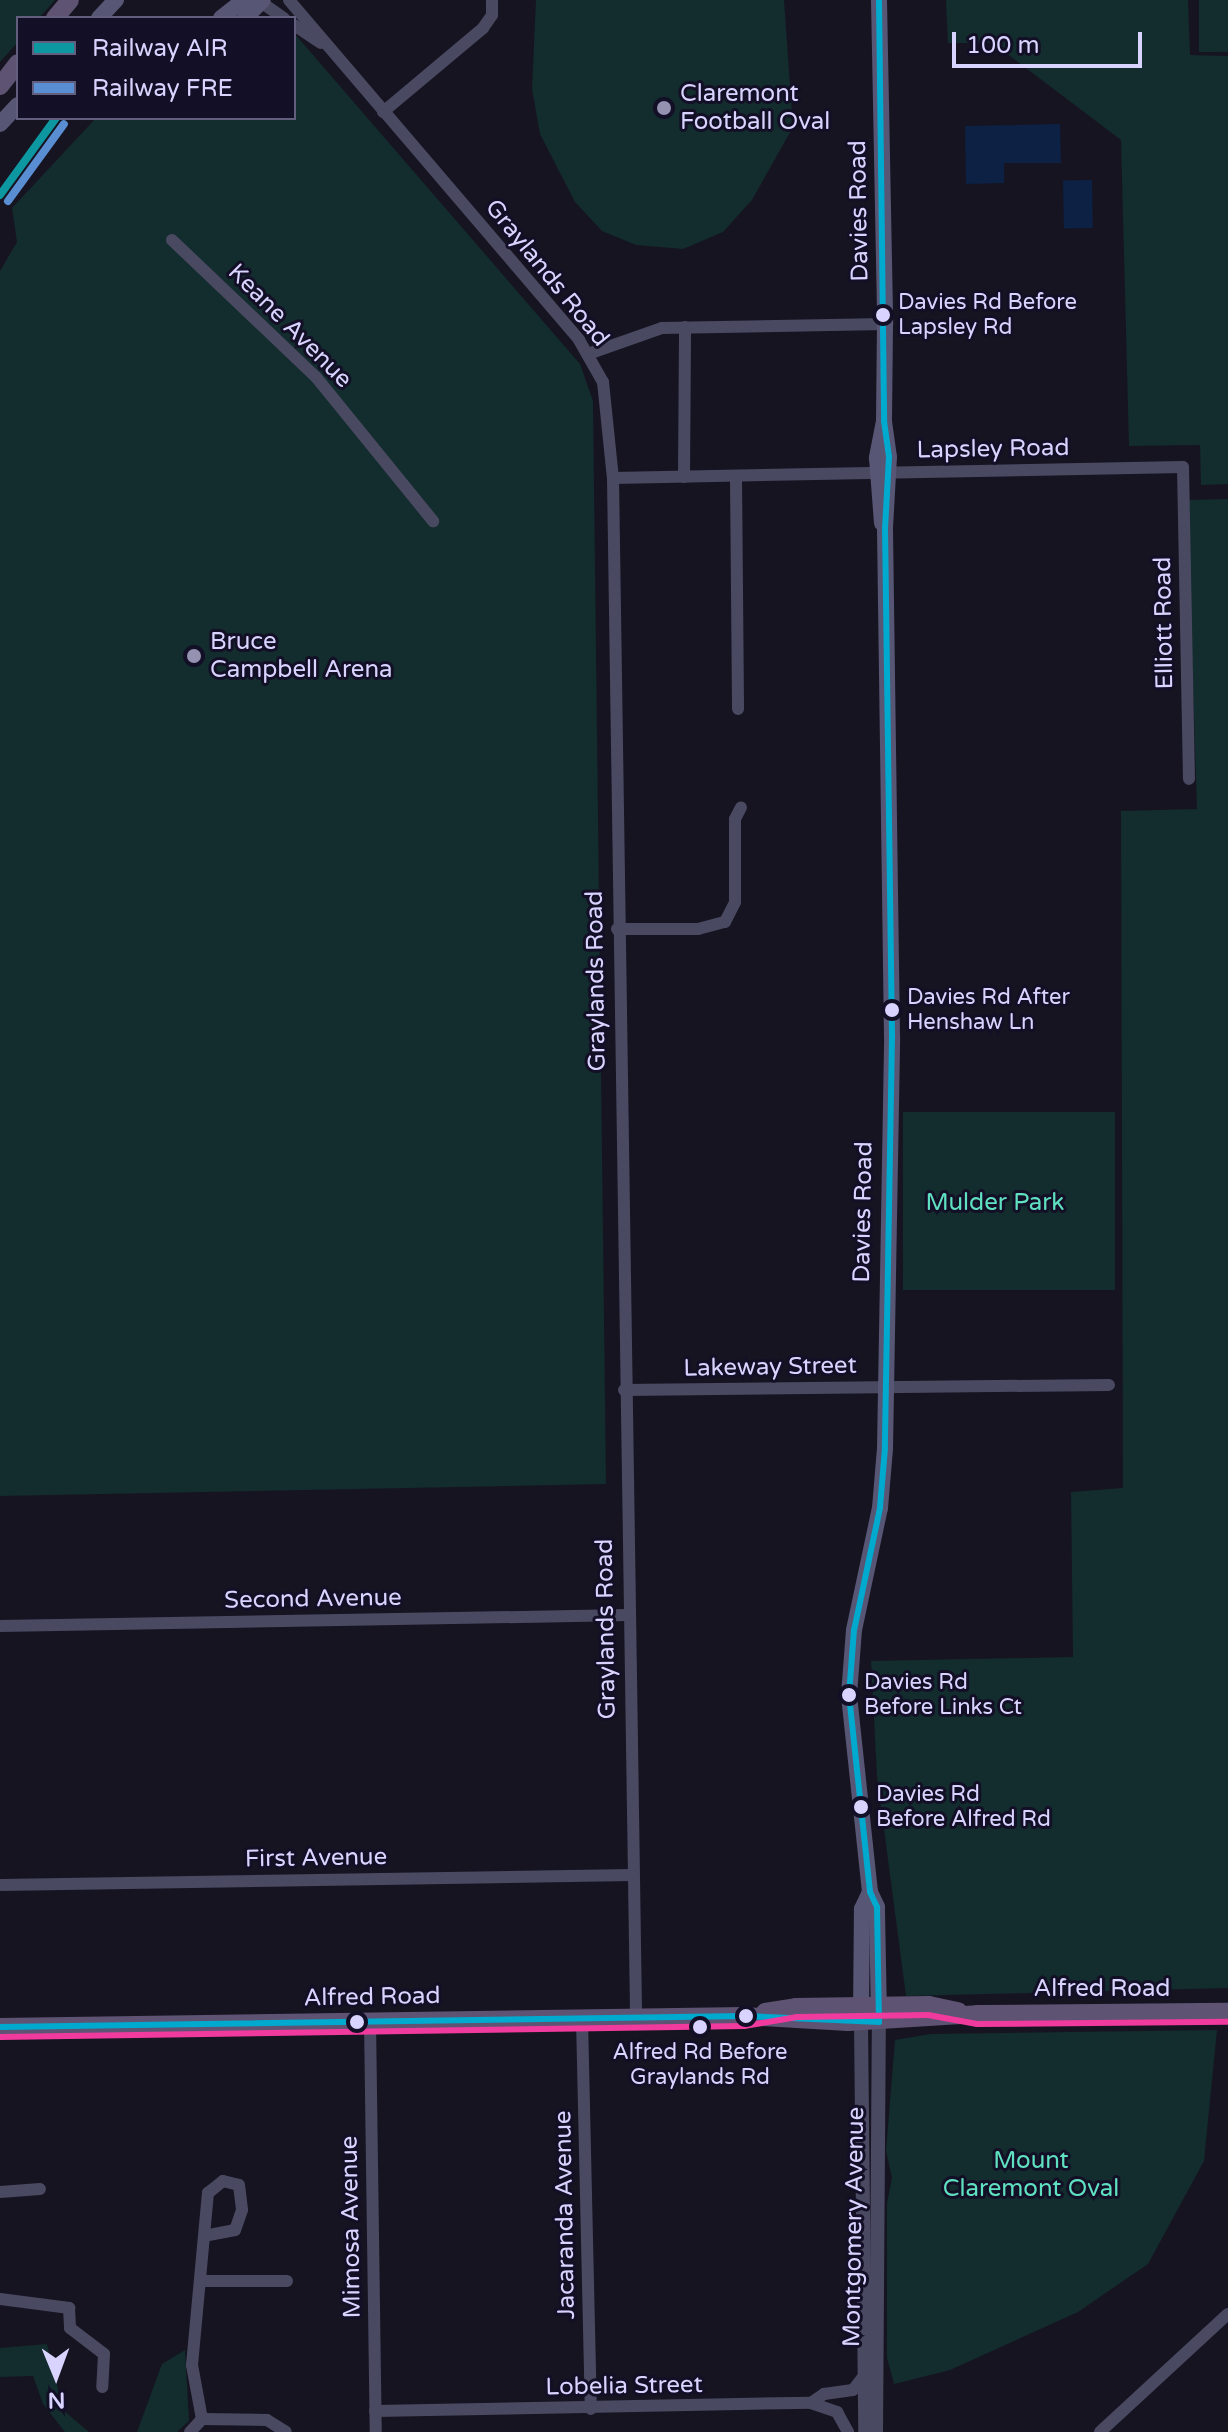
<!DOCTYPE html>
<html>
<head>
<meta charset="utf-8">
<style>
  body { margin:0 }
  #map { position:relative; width:1228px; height:2432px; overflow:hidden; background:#161421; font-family:"Varela Round",sans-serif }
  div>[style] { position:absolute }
  .green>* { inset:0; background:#132c2d; transform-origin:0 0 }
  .water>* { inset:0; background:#0d2144; transform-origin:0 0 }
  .minor>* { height:12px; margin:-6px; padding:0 6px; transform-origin:6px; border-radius:6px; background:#4a4962 }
  .tertiary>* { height:14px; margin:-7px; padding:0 7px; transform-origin:7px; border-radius:7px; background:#4a4962 }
  .secondary>* { height:16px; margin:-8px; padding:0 8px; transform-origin:8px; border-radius:8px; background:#575674 }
  .primary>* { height:18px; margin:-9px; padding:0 9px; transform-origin:9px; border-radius:9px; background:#5e5373 }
  .bus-1>* { height:6px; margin:-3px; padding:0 3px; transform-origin:3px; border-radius:3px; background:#00a9ce }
  .bus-2>* { height:6px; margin:-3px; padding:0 3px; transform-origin:3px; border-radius:3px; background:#f13a9d }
  .rail-1>* { height:8px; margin:-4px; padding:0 4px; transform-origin:4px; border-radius:4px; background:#0d97a0 }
  .rail-2>* { height:8px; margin:-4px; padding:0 4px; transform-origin:4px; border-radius:4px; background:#5a8ed3 }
  .dots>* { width:22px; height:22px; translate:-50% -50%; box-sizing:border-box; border:4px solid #130f26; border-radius:50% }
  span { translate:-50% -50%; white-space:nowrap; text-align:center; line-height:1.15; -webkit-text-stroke:6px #130f26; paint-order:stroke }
  .bus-label { font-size:22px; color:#d9d4ff }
  .left { translate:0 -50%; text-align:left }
  .poi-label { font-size:24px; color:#d9d4ff }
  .street-label { font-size:24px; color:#d9d4ff }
  .park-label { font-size:24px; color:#5fe0c0 }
  .legend { position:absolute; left:16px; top:16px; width:280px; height:104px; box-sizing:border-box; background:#130f26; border:2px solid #625e7d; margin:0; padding:10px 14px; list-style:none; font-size:24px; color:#d9d4ff }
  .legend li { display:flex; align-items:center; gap:16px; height:40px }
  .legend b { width:40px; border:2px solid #625e7d }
  .north { position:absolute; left:16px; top:2336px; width:80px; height:80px; -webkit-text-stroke:6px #130f26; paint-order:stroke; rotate:179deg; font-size:22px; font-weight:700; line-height:32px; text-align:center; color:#d9d4ff }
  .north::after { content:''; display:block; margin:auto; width:28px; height:36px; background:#d9d4ff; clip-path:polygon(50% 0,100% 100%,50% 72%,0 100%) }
  .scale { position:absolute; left:952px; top:32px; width:190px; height:36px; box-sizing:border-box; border:4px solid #d9d4ff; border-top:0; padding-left:10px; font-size:24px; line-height:28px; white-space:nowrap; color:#d9d4ff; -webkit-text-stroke:6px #130f26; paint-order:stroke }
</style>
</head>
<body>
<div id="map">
  <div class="green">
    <i style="clip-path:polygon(0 0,55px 0,39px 18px,18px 18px,18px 42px,0 62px)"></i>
    <i style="clip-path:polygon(536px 0,784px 0,793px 127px,752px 200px,723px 232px,683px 249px,636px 245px,602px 231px,575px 202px,540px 134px,532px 89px)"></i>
    <i style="clip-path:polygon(946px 0,1188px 0,1190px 55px,1228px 56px,1228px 484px,1201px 485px,1200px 445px,1129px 446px,1121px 140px,993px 43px,948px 43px)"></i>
    <i style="left:1199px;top:0;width:29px;height:52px"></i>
    <i style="clip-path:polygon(294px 33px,580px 364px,593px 401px,606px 1484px,0 1496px,0 271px,17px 242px,12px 208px,96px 118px,294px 118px)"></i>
    <i style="clip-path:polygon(1228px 499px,1228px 1988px,906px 1996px,877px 1776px,871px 1661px,1073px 1657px,1071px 1492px,1123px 1488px,1121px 811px,1197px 809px,1187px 500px)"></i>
    <i style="left:1115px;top:1112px;width:178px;height:212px;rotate:90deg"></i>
    <i style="clip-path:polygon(1217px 2030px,1204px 2161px,1148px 2264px,1078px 2312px,950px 2370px,894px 2384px,887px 2358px,887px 2203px,892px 2178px,886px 2151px,895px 2040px,931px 2034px)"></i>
    <i style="clip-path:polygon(47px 2344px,63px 2410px,89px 2432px,65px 2432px,43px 2404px,33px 2376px,0 2377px,0 2348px)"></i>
    <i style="clip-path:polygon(185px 2350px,189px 2421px,177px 2432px,137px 2432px,162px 2364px)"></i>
  </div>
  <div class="water">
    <i style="clip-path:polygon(1060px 124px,1061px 163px,1004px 163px,1004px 183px,966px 184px,965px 126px)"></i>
    <i style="left:1092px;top:180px;width:48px;height:29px;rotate:89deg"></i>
  </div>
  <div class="minor">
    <i style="left:258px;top:0;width:32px;rotate:35deg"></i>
    <i style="left:289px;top:0;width:447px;rotate:49.5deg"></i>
    <i style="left:579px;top:340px;width:48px;rotate:60.3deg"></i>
    <i style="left:603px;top:382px;width:97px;rotate:84.1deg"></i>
    <i style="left:613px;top:478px;width:1540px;rotate:89.14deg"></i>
    <i style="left:294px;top:25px;width:32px;rotate:34deg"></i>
    <i style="left:383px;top:112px;width:131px;rotate:-40deg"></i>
    <i style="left:483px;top:28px;width:16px;rotate:-55deg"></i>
    <i style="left:492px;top:15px;width:15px;rotate:-90deg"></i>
    <i style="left:172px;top:240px;width:199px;rotate:43.6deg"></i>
    <i style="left:316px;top:377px;width:186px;rotate:50.9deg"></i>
    <i style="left:588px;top:354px;width:78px;rotate:-19.4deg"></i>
    <i style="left:662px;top:328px;width:223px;rotate:-1deg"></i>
    <i style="left:736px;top:476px;width:233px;rotate:89.5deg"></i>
    <i style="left:684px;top:477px;width:150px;rotate:-89.6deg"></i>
    <i style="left:613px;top:478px;width:570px;rotate:-1.11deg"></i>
    <i style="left:1183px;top:467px;width:312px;rotate:88.9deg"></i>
    <i style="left:617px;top:929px;width:81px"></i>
    <i style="left:698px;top:929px;width:28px;rotate:-15deg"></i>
    <i style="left:725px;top:922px;width:22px;rotate:-63deg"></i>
    <i style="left:735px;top:902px;width:83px;rotate:-90deg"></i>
    <i style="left:735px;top:819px;width:13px;rotate:-63deg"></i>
    <i style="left:624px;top:1390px;width:485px;rotate:-0.6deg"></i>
    <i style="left:0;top:1626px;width:628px;rotate:-1deg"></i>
    <i style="left:0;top:1885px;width:632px;rotate:-0.91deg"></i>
    <i style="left:582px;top:2019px;width:390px;rotate:88.7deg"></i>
    <i style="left:370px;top:2021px;width:411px;rotate:89.2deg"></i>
    <i style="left:0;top:2192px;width:40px;rotate:-4.3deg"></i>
    <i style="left:202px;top:2281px;width:85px"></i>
    <i style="left:0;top:2299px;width:70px;rotate:7.4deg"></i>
    <i style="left:69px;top:2308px;width:20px;rotate:87deg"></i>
    <i style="left:70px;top:2328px;width:43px;rotate:37.4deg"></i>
    <i style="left:104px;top:2354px;width:33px;rotate:93deg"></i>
    <i style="left:811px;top:2403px;width:28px;rotate:19deg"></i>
    <i style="left:837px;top:2412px;width:23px;rotate:61deg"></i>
    <i style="left:375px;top:2411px;width:436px;rotate:-1.1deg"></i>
    <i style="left:811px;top:2403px;width:16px;rotate:-35deg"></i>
    <i style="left:824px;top:2394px;width:29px;rotate:-8deg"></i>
    <i style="left:853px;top:2390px;width:18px;rotate:-52deg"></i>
    <i style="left:202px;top:2419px;width:65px;rotate:0.9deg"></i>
    <i style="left:267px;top:2420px;width:22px;rotate:32deg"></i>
    <i style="left:190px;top:2432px;width:18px;rotate:-47deg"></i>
    <i style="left:202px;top:2419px;width:55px;rotate:-100.5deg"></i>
    <i style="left:192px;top:2365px;width:173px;rotate:-84.7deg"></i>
    <i style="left:208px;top:2193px;width:19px;rotate:-39deg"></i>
    <i style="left:223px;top:2181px;width:16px;rotate:14deg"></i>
    <i style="left:239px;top:2185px;width:25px;rotate:83deg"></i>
    <i style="left:242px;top:2210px;width:21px;rotate:109deg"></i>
    <i style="left:235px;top:2230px;width:31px;rotate:169deg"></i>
    <i style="left:1100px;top:2432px;width:174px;rotate:-42.7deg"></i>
  </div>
  <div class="tertiary">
    <i style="left:861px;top:2022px;width:410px;rotate:89.4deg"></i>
    <i style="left:876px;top:2432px;width:410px;rotate:-89.6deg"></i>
  </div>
  <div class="secondary">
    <i style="left:879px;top:0;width:324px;rotate:88.9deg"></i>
    <i style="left:885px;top:324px;width:97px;rotate:90.6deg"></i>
    <i style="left:884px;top:421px;width:38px;rotate:101deg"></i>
    <i style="left:877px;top:458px;width:65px;rotate:85.6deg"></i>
    <i style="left:99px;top:18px;width:25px;rotate:-47deg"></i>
    <i style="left:221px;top:18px;width:29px;rotate:-38deg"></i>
    <i style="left:245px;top:18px;width:25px;rotate:-45deg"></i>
    <i style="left:0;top:124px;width:26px;rotate:-47deg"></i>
    <i style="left:879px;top:2016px;width:109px;rotate:-91.1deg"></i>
    <i style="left:877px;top:1907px;width:17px;rotate:-115deg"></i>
    <i style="left:870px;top:1892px;width:198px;rotate:-96.1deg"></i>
    <i style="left:849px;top:1695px;width:65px;rotate:-85.6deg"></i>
    <i style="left:854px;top:1630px;width:125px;rotate:-78deg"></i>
    <i style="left:880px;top:1508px;width:60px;rotate:-85.2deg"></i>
    <i style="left:885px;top:1448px;width:411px;rotate:-89deg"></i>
    <i style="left:892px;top:1037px;width:509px;rotate:-90.79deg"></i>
    <i style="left:885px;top:528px;width:71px;rotate:-86.8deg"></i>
    <i style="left:889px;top:457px;width:36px;rotate:-98deg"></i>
    <i style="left:861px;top:2017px;width:108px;rotate:-89.5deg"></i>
    <i style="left:862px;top:1909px;width:19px;rotate:-65deg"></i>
  </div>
  <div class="primary">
    <i style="left:55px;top:18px;width:23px;rotate:-50deg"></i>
    <i style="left:0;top:86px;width:29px;rotate:-52deg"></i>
    <i style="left:765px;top:2012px;width:31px;rotate:-9deg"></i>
    <i style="left:796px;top:2007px;width:133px;rotate:-0.9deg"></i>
    <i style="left:929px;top:2005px;width:30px;rotate:12deg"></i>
    <i style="left:0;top:2027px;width:744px;rotate:-0.85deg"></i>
    <i style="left:744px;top:2016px;width:104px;rotate:3.3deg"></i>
    <i style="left:848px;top:2022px;width:129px;rotate:-3.5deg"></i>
    <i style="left:977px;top:2014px;width:251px;rotate:-0.5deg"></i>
  </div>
  <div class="bus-1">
    <i style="left:879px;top:0;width:421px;rotate:89.3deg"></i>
    <i style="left:884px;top:421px;width:36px;rotate:82deg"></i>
    <i style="left:889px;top:457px;width:71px;rotate:93.2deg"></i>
    <i style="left:885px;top:528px;width:509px;rotate:89.21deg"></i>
    <i style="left:892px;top:1037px;width:411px;rotate:91deg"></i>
    <i style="left:885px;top:1448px;width:60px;rotate:94.8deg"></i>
    <i style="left:880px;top:1508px;width:125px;rotate:102deg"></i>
    <i style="left:854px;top:1630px;width:65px;rotate:94.4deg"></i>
    <i style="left:849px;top:1695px;width:198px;rotate:83.9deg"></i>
    <i style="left:870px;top:1892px;width:17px;rotate:65deg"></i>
    <i style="left:877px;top:1907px;width:115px;rotate:89deg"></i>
    <i style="left:0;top:2027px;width:744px;rotate:-0.85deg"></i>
    <i style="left:744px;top:2016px;width:135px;rotate:2.5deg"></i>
  </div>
  <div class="bus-2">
    <i style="left:0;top:2037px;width:744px;rotate:-0.85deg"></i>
    <i style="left:744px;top:2026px;width:54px;rotate:-9.6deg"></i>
    <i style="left:797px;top:2017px;width:131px;rotate:-0.9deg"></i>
    <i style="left:928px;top:2015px;width:50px;rotate:10.4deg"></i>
    <i style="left:977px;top:2024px;width:251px;rotate:-0.5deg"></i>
  </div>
  <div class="rail-1">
    <i style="left:0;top:195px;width:95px;rotate:-54deg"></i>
  </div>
  <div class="rail-2">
    <i style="left:8px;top:201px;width:95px;rotate:-54deg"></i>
  </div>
  <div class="dots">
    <i style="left:664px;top:108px;background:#9591b1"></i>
    <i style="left:883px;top:315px;background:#d9d4ff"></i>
    <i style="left:194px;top:656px;background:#9591b1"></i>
    <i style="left:892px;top:1010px;background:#d9d4ff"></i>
    <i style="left:849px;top:1695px;background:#d9d4ff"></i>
    <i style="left:861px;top:1807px;background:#d9d4ff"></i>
    <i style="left:746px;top:2016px;background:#d9d4ff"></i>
    <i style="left:357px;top:2022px;background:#d9d4ff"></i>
    <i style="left:700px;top:2027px;background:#d9d4ff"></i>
  </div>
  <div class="bus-label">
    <span class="left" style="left:898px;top:315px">Davies Rd Before<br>Lapsley Rd</span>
    <span class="left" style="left:907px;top:1010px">Davies Rd After<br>Henshaw Ln</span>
    <span class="left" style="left:864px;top:1695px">Davies Rd<br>Before Links Ct</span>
    <span class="left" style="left:876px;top:1807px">Davies Rd<br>Before Alfred Rd</span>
    <span style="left:700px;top:2065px">Alfred Rd Before<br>Graylands Rd</span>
  </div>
  <div class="poi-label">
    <span class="left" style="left:680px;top:108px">Claremont<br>Football Oval</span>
    <span class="left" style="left:210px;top:656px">Bruce<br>Campbell Arena</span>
  </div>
  <div class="street-label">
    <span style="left:859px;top:211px;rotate:-91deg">Davies Road</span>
    <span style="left:547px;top:273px;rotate:51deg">Graylands Road</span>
    <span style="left:290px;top:326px;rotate:45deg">Keane Avenue</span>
    <span style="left:993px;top:449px;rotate:-1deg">Lapsley Road</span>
    <span style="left:1164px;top:623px;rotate:-91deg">Elliott Road</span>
    <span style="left:596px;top:981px;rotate:-91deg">Graylands Road</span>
    <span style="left:863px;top:1212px;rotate:-89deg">Davies Road</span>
    <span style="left:770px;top:1367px;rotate:-1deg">Lakeway Street</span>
    <span style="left:313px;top:1599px;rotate:-1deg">Second Avenue</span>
    <span style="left:606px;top:1629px;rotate:-91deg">Graylands Road</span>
    <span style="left:316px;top:1858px;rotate:-1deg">First Avenue</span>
    <span style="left:1102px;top:1989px">Alfred Road</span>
    <span style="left:372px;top:1997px;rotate:-1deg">Alfred Road</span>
    <span style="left:565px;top:2215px;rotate:-91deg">Jacaranda Avenue</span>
    <span style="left:351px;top:2227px;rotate:-91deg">Mimosa Avenue</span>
    <span style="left:854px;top:2227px;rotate:-89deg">Montgomery Avenue</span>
    <span style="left:624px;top:2386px;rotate:-1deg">Lobelia Street</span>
  </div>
  <div class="park-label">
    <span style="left:995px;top:1203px">Mulder Park</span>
    <span style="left:1031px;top:2175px">Mount<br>Claremont Oval</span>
  </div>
  <ul class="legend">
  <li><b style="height:10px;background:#0d97a0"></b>Railway AIR</li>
  <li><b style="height:10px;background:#5a8ed3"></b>Railway FRE</li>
  </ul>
  <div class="north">N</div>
  <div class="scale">100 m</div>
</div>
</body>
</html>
